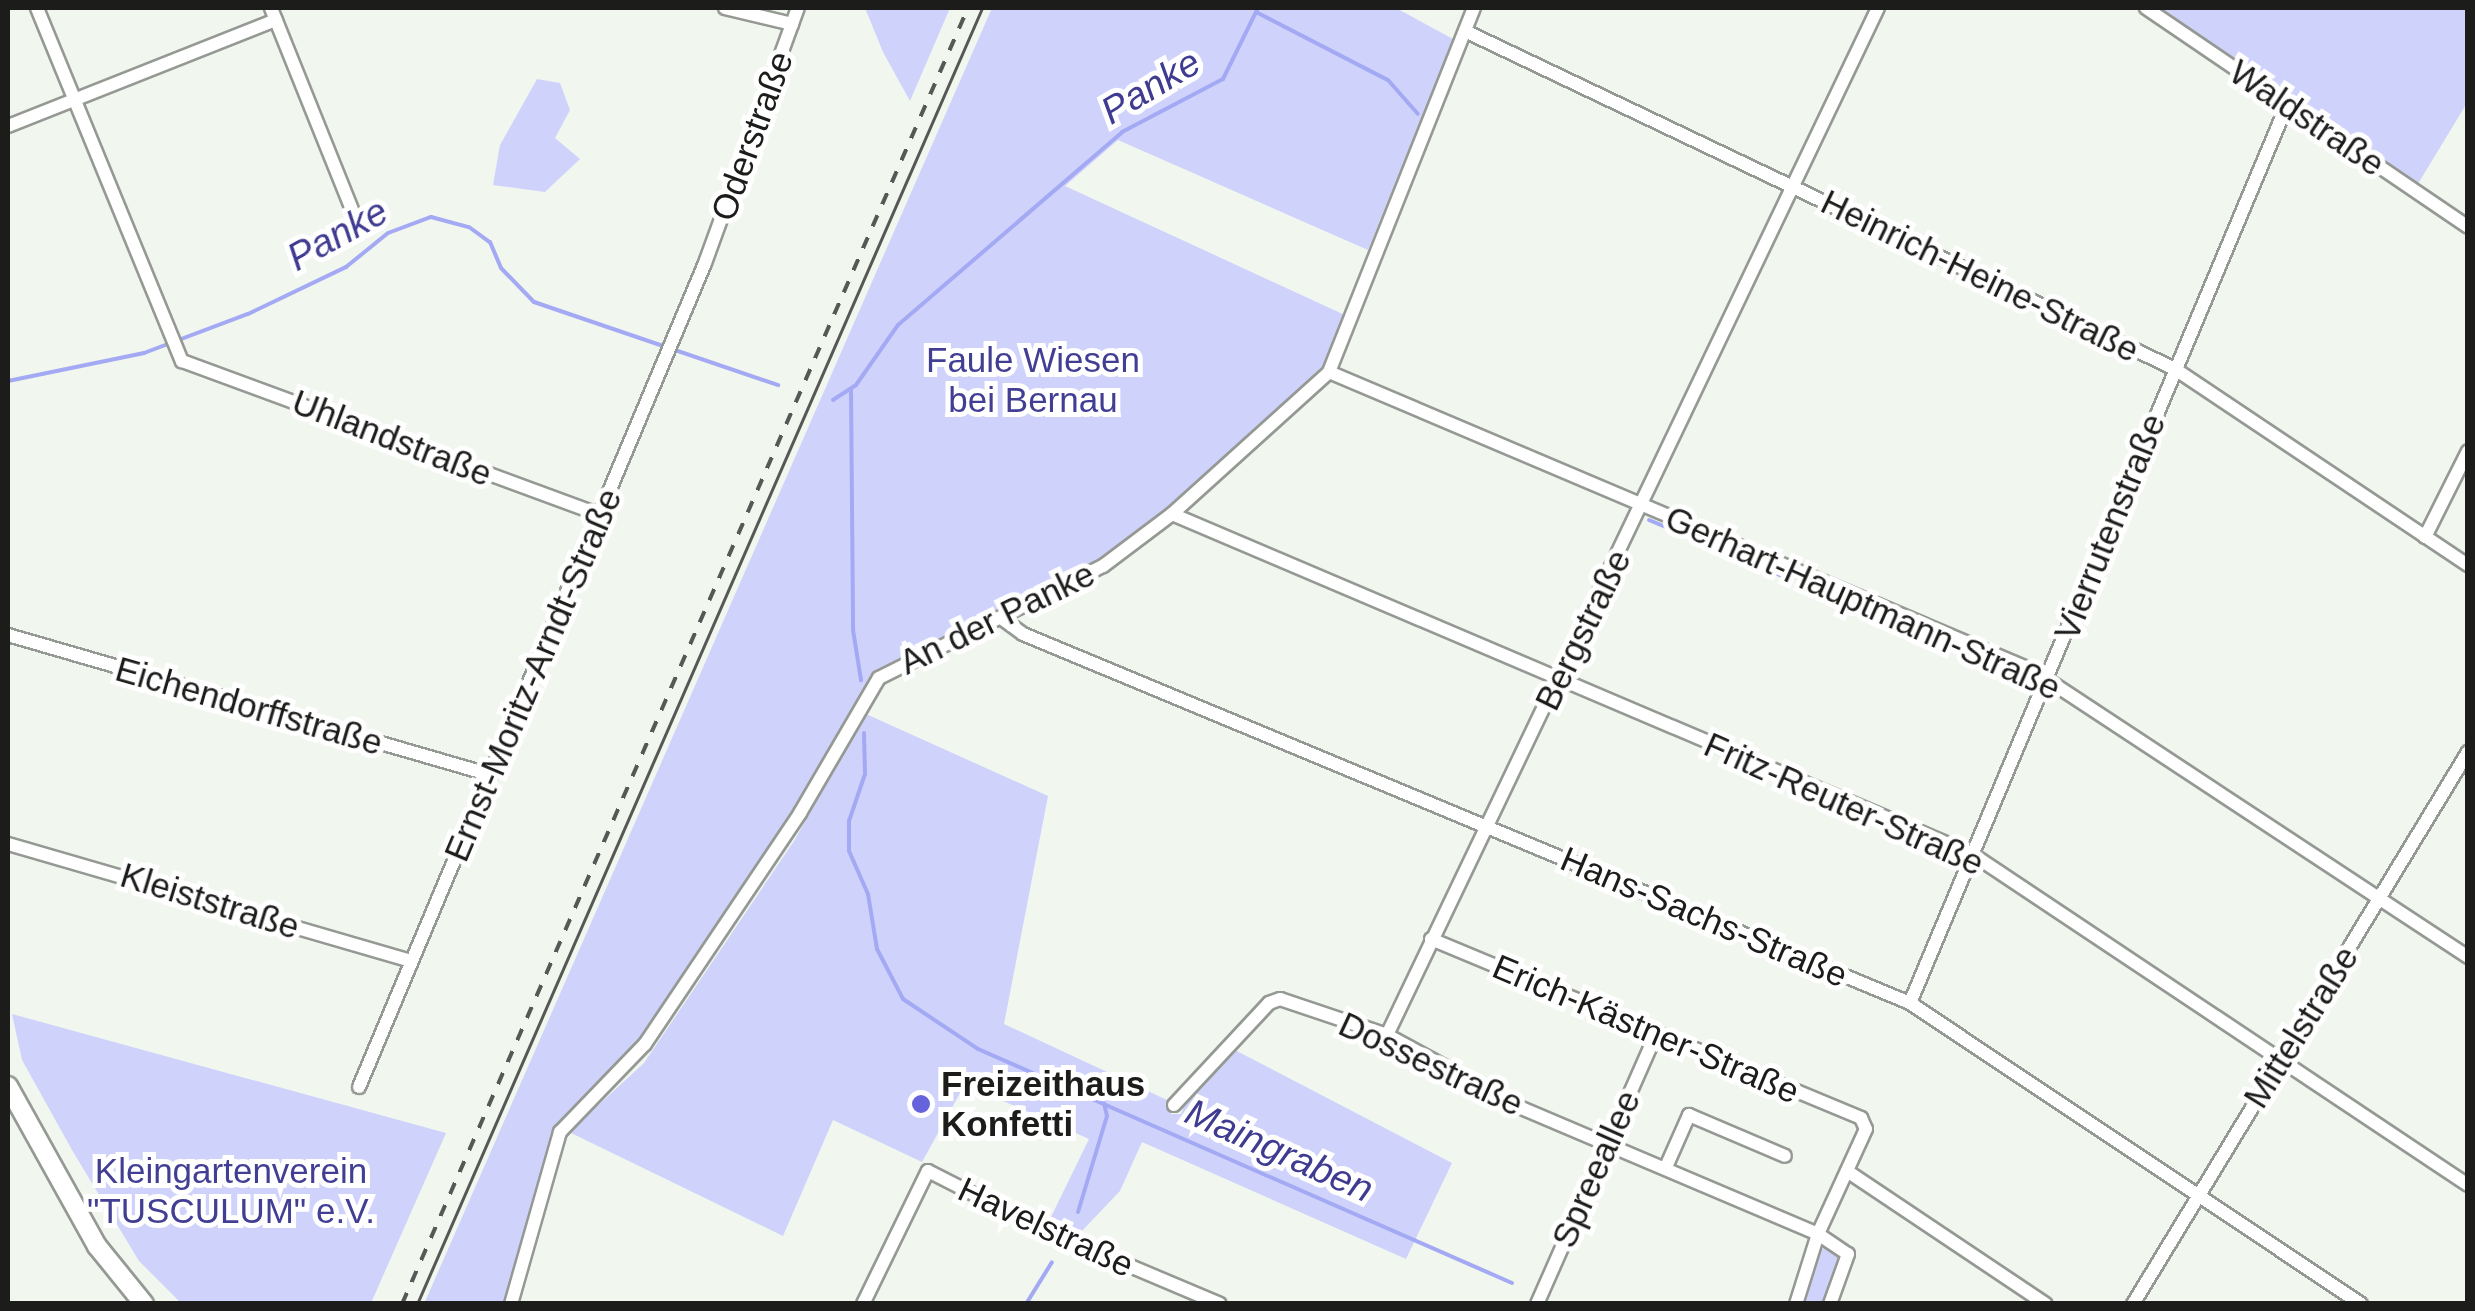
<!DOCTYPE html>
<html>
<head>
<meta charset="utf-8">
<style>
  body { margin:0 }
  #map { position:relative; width:2475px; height:1311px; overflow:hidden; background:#f1f6ef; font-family:Arial,sans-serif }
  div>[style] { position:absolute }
  .green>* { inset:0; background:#cfd3fc }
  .stream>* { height:4px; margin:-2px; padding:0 2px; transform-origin:2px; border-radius:2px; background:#a4a9f4 }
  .roads { filter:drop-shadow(2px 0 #959993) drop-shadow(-2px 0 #959993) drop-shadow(0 2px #959993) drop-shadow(0 -2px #959993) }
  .minor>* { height:12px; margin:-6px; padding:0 6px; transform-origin:6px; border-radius:6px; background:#fff }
  .secondary>* { height:18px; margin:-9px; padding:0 9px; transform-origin:9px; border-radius:9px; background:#fff }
  .tram>* { height:2.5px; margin:-1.25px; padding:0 1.25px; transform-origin:1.25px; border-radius:1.25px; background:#565855 }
  .rail>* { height:4px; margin-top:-2px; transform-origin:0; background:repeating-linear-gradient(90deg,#565855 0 12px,transparent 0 24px) }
  .dots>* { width:28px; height:28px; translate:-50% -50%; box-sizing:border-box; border:5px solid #fff; border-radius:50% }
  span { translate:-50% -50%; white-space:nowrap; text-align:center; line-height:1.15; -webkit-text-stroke:10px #fff; paint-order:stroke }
  .street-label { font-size:35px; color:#1c1d1b }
  .park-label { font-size:35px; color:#413e94 }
  .poi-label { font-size:35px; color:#1c1d1b; font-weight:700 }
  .left { translate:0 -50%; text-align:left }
  .water-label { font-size:38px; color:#3f3b91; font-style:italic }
  .frame { position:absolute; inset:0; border:10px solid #1c1d1b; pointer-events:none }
</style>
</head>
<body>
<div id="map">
  <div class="green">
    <i style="clip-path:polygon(865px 8px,950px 8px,910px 101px,883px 52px)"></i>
    <i style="clip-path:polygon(992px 8px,1396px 8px,1453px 39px,1368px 250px,1118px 140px,1065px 186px,1347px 316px,1331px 358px,1165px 515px,1102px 560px,870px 680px,797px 810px,644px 1036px,560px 1120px,508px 1303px,424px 1304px)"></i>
    <i style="clip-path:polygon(2158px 8px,2467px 8px,2467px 103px,2416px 187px)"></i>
    <i style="clip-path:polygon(537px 79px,560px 83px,570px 110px,555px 138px,580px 159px,545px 192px,493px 185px,500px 145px)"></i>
    <i style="clip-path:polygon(866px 714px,1048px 796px,1004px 1024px,1167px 1100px,1171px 1114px,1181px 1114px,1187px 1098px,1233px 1049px,1452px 1163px,1406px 1259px,1142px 1142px,1120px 1191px,1080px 1233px,1050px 1219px,1089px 1139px,965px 1084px,922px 1162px,833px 1120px,783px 1236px,569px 1132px,644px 1063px,794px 841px)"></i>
    <i style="clip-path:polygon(12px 1014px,446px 1133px,371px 1303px,181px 1303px,139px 1261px,72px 1150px,22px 1060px)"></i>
    <i style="clip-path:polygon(1830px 1245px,1843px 1259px,1827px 1303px,1805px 1303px,1801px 1296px,1817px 1252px)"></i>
  </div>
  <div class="stream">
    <i style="left:1256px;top:12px;width:148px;rotate:27.3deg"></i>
    <i style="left:1388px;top:80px;width:45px;rotate:48.6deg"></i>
    <i style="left:8px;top:381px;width:139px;rotate:-11.6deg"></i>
    <i style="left:144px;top:353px;width:111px;rotate:-20.6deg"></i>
    <i style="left:248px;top:314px;width:109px;rotate:-25.6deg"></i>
    <i style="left:346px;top:267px;width:54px;rotate:-39deg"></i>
    <i style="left:388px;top:233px;width:46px;rotate:-20.4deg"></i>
    <i style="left:431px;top:217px;width:39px;rotate:15deg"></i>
    <i style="left:469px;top:227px;width:26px;rotate:36deg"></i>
    <i style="left:490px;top:242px;width:28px;rotate:67deg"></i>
    <i style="left:501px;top:268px;width:47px;rotate:45.9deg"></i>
    <i style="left:534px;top:302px;width:258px;rotate:18.8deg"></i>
    <i style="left:851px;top:390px;width:240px;rotate:89.5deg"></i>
    <i style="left:853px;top:630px;width:51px;rotate:80.9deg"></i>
    <i style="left:833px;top:400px;width:27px;rotate:-33deg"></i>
    <i style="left:856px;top:385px;width:73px;rotate:-55deg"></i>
    <i style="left:898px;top:325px;width:296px;rotate:-40.7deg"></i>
    <i style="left:1122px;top:132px;width:114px;rotate:-27.7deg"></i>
    <i style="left:1223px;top:79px;width:79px;rotate:-63.8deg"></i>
    <i style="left:1649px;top:520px;width:54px;rotate:22.8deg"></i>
    <i style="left:1711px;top:546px;width:77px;rotate:22.9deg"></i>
    <i style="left:1802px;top:583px;width:120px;rotate:22.5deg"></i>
    <i style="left:1917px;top:631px;width:22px;rotate:21deg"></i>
    <i style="left:1950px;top:644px;width:31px;rotate:25deg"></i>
    <i style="left:1992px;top:663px;width:37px;rotate:24deg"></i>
    <i style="left:864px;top:733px;width:41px;rotate:88.6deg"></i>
    <i style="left:865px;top:774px;width:50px;rotate:108.8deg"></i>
    <i style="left:849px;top:821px;width:30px;rotate:90deg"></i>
    <i style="left:849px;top:851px;width:47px;rotate:66.2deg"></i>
    <i style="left:868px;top:894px;width:56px;rotate:80.7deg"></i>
    <i style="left:877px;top:949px;width:56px;rotate:62.5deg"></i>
    <i style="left:903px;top:999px;width:90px;rotate:33.7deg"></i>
    <i style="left:978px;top:1049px;width:583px;rotate:23.66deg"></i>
    <i style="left:1078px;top:1212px;width:100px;rotate:-73.2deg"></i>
    <i style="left:1107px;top:1116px;width:13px;rotate:-103deg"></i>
    <i style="left:1026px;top:1304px;width:49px;rotate:-58.2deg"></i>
  </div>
  <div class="roads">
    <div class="minor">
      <i style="left:37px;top:8px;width:382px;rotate:67.7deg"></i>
      <i style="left:182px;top:361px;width:446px;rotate:20.2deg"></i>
      <i style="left:271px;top:8px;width:217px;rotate:68.1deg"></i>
      <i style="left:725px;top:8px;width:69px;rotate:13.4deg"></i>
      <i style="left:2146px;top:8px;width:389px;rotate:34.2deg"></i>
      <i style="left:1467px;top:32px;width:784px;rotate:25.45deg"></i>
      <i style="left:2175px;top:369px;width:353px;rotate:33.8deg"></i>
      <i style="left:8px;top:126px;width:288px;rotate:-21.6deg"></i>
      <i style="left:1329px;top:372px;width:766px;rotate:22.98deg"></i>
      <i style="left:2034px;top:671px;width:520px;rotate:33.38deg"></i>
      <i style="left:1172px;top:514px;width:869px;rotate:23.03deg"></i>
      <i style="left:1972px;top:854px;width:596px;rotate:33.72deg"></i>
      <i style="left:2425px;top:537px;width:96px;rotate:-63.4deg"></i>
      <i style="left:1001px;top:618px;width:27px;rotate:36deg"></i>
      <i style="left:1023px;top:634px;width:961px;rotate:22.59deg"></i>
      <i style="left:1910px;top:1003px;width:542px;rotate:33.72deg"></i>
      <i style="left:8px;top:635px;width:503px;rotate:16.16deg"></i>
      <i style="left:8px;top:844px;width:420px;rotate:16.2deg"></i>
      <i style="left:1431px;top:939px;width:466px;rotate:22.6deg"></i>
      <i style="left:1861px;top:1118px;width:12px;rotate:66deg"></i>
      <i style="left:1866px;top:1129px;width:115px;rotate:114.6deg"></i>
      <i style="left:1818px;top:1234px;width:36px;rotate:34deg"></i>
      <i style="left:1848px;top:1254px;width:53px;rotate:109.8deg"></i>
      <i style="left:1910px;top:1003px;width:972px;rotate:-67.23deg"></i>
      <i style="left:1387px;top:1035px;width:1138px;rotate:-64.45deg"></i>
      <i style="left:359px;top:1087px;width:894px;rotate:-67.22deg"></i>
      <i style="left:705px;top:263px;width:271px;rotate:-70deg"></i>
      <i style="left:1174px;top:1105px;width:139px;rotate:-47deg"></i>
      <i style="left:1269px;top:1003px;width:12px;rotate:-20deg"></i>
      <i style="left:1280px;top:999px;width:113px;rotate:18.6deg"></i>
      <i style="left:1387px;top:1035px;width:150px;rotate:28.6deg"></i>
      <i style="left:1519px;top:1107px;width:325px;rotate:23deg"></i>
      <i style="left:1818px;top:1234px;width:73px;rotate:107.4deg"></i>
      <i style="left:1666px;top:1167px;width:57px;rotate:-66.1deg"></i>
      <i style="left:1689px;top:1115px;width:104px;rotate:23.1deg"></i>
      <i style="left:1847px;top:1171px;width:239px;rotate:33.8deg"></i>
      <i style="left:511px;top:1304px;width:179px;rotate:-74.1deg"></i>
      <i style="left:560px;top:1132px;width:122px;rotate:-46deg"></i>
      <i style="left:645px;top:1044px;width:278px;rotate:-56.1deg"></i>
      <i style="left:800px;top:813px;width:156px;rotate:-59.7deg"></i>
      <i style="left:879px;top:678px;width:250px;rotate:-26.6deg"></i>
      <i style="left:1103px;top:566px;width:86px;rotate:-37deg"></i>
      <i style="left:1172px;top:514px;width:212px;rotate:-42.1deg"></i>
      <i style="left:1329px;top:372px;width:392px;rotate:-68.3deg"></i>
      <i style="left:863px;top:1304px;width:148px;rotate:-64deg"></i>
      <i style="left:928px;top:1171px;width:126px;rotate:27deg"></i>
      <i style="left:1040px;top:1228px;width:195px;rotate:22.9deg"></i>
      <i style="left:1537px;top:1304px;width:295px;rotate:-66.2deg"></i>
      <i style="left:2133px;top:1304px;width:646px;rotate:-58.75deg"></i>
    </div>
    <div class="secondary">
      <i style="left:8px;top:1086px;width:183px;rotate:60.9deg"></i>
      <i style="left:97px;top:1246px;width:75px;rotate:51deg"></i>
    </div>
  </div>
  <div class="tram">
    <i style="left:417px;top:1304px;width:1414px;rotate:-66.44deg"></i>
  </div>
  <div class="rail">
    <i style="left:402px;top:1304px;width:1414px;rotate:-66.41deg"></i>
  </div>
  <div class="dots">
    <i style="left:921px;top:1104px;background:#6763dd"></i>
  </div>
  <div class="street-label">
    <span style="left:2307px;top:118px;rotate:34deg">Waldstraße</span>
    <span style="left:752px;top:136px;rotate:-70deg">Oderstraße</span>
    <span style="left:1980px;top:276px;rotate:26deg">Heinrich-Heine-Straße</span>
    <span style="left:392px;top:438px;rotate:21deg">Uhlandstraße</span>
    <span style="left:2110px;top:527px;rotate:-68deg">Vierrutenstraße</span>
    <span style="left:1863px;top:603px;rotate:24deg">Gerhart-Hauptmann-Straße</span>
    <span style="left:997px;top:618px;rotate:-26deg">An der Panke</span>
    <span style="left:1583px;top:630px;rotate:-64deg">Bergstraße</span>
    <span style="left:533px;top:675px;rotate:-67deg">Ernst-Moritz-Arndt-Straße</span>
    <span style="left:249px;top:706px;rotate:16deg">Eichendorffstraße</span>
    <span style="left:1844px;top:804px;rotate:24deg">Fritz-Reuter-Straße</span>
    <span style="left:210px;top:901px;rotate:17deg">Kleiststraße</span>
    <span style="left:1704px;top:917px;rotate:23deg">Hans-Sachs-Straße</span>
    <span style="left:2301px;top:1027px;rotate:-58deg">Mittelstraße</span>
    <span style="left:1646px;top:1029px;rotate:23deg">Erich-Kästner-Straße</span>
    <span style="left:1431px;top:1064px;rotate:25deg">Dossestraße</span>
    <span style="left:1596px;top:1169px;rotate:-66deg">Spreeallee</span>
    <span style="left:1046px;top:1227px;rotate:25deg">Havelstraße</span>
  </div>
  <div class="park-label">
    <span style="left:1033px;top:380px">Faule Wiesen<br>bei Bernau</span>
    <span style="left:231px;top:1191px">Kleingartenverein<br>"TUSCULUM" e.V.</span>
  </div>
  <div class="poi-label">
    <span class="left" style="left:941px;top:1104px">Freizeithaus<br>Konfetti</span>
  </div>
  <div class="water-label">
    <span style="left:1151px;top:87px;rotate:-31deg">Panke</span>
    <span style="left:338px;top:235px;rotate:-29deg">Panke</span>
    <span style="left:1279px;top:1151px;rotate:24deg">Maingraben</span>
  </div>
  <div class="frame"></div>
</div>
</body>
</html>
